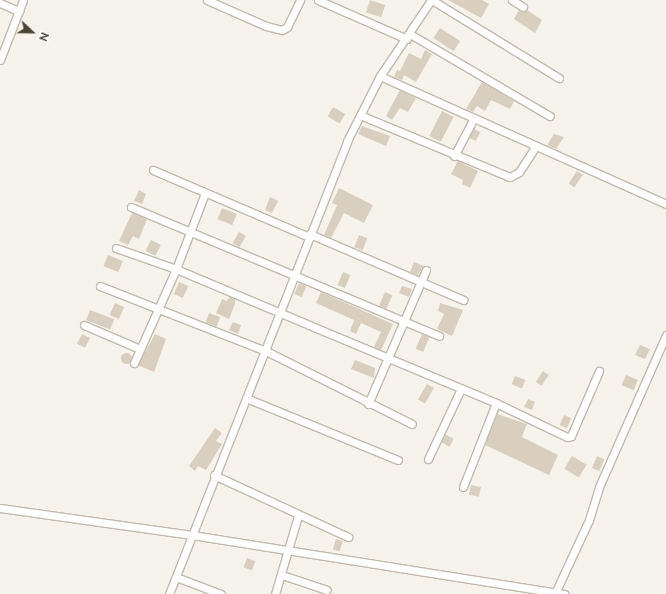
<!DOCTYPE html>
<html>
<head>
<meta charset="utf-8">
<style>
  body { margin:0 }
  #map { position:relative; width:666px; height:594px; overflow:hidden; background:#f6f3ec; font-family:Raleway,sans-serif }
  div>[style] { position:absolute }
  .building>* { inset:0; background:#d8cfc1; transform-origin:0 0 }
  .round { border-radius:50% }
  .roads { filter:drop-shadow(1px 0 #c2bbae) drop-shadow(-1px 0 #c2bbae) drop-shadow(0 1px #c2bbae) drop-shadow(0 -1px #c2bbae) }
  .street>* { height:7px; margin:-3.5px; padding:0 3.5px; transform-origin:3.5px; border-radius:3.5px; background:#fff }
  span { translate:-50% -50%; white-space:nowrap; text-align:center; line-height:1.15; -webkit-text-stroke:3px #fff; paint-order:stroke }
  .north { position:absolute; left:12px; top:12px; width:40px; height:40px; -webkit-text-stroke:3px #fff; paint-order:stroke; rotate:112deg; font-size:11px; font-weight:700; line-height:16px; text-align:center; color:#4b4439 }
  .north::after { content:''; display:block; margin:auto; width:14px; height:18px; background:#4b4439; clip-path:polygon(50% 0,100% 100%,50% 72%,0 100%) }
</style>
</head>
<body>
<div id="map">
  <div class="building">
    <i style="left:370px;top:0;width:16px;height:13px;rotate:18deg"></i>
    <i style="clip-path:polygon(448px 0,482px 0,489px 4px,481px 18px)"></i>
    <i style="clip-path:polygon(519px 10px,527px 10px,542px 20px,535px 33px,514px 19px)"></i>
    <i style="left:440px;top:28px;width:24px;height:12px;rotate:33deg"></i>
    <i style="clip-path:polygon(425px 50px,432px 54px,416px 82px,404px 75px,402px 80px,394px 77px,397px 70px,400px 71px,409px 53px,421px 59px)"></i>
    <i style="clip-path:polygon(482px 82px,514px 101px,510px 109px,491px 100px,485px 111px,477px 106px,473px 112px,466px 109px)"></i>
    <i style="clip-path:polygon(400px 90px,416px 98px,408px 112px,400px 108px,392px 120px,386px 116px)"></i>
    <i style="left:333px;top:107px;width:14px;height:11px;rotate:30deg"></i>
    <i style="left:442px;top:111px;width:13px;height:28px;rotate:27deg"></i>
    <i style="clip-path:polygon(362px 126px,390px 136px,386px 146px,358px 134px)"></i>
    <i style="left:474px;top:129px;width:7px;height:10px;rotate:27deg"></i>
    <i style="clip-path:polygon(554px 134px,564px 137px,556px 149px,547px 145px)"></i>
    <i style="clip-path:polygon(458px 161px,478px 171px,470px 188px,462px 184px,463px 180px,451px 174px)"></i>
    <i style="left:577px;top:171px;width:7px;height:15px;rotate:34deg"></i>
    <i style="clip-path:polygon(339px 188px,373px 205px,364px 223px,344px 213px,331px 238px,324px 235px,337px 205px,332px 203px)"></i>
    <i style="clip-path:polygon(139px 190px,146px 194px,142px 204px,134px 201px)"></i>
    <i style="clip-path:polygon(270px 197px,278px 201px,272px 213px,265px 210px)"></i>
    <i style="left:222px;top:208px;width:16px;height:12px;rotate:22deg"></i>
    <i style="clip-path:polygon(132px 213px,147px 219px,139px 239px,133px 236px,128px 245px,119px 241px)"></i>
    <i style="left:239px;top:232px;width:8px;height:13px;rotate:30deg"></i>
    <i style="left:359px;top:235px;width:9px;height:13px;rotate:21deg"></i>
    <i style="left:151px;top:240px;width:11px;height:12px;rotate:27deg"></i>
    <i style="left:108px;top:255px;width:16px;height:12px;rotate:22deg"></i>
    <i style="clip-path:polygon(414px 262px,424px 266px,418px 275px,410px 272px)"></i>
    <i style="left:343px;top:272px;width:8px;height:14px;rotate:23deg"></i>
    <i style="left:179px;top:282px;width:10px;height:13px;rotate:24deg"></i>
    <i style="left:299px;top:283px;width:8px;height:12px;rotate:23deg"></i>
    <i style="clip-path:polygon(402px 286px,412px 289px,409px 297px,399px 293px)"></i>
    <i style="clip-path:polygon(321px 292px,393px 324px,381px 350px,374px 347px,381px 332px,361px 323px,356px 334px,350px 331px,354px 320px,316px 303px)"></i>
    <i style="left:385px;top:292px;width:8px;height:15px;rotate:23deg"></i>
    <i style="clip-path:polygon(229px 297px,235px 299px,235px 304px,229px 319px,216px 313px,222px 299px,227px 301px)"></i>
    <i style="left:115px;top:303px;width:10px;height:13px;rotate:24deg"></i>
    <i style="clip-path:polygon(440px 303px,463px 310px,452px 336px,437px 329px,444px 314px,438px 311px)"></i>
    <i style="left:90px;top:310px;width:26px;height:11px;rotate:21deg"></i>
    <i style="left:209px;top:313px;width:12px;height:10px;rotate:20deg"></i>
    <i style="clip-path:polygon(233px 322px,241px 325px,238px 334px,229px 330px)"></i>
    <i style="left:82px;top:334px;width:9px;height:11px;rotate:27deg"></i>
    <i style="clip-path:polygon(155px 334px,166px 339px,154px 372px,138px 365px)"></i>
    <i style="left:422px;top:334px;width:8px;height:16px;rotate:23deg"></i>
    <i style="clip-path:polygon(640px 345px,650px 349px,645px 359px,635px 355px)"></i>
    <i class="round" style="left:120.5px;top:352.5px;width:11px;height:11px"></i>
    <i style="clip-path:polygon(355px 360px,375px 368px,374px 378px,351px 369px)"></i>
    <i style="left:543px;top:371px;width:7px;height:13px;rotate:34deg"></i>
    <i style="left:626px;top:375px;width:13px;height:11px;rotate:23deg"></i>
    <i style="left:515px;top:376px;width:11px;height:9px;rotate:22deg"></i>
    <i style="left:427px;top:384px;width:8px;height:18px;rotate:30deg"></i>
    <i style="clip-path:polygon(528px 399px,535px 402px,532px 410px,524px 407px)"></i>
    <i style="clip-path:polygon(497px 414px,527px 424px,522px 437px,558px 455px,549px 475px,485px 445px)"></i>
    <i style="left:564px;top:415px;width:8px;height:11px;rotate:23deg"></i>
    <i style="clip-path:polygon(215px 428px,222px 433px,216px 441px,222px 444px,206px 470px,198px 466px,195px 471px,189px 466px)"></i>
    <i style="left:445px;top:434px;width:10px;height:9px;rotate:29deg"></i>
    <i style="left:572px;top:456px;width:17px;height:15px;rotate:31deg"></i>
    <i style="left:597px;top:456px;width:8px;height:13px;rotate:23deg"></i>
    <i style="left:471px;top:485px;width:10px;height:10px;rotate:11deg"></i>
    <i style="left:336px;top:539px;width:7px;height:11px;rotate:16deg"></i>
    <i style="left:247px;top:558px;width:9px;height:10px;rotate:21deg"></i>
  </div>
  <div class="roads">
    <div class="street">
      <i style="left:207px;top:0;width:64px;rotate:23.8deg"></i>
      <i style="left:266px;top:26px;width:16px;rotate:14deg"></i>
      <i style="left:282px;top:30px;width:6px;rotate:-31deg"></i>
      <i style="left:287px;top:27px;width:30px;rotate:-64deg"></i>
      <i style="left:318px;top:0;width:97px;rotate:23.7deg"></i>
      <i style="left:432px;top:0;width:149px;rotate:31.6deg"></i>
      <i style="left:512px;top:0;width:13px;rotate:32deg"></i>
      <i style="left:0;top:3px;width:21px;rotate:23deg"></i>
      <i style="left:410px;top:34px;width:162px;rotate:30.4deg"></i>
      <i style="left:0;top:60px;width:64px;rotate:-69deg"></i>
      <i style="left:380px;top:76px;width:313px;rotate:24.1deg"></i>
      <i style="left:360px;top:115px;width:162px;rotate:22.5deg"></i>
      <i style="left:510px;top:177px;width:10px;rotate:-29deg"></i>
      <i style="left:519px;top:172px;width:31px;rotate:-57deg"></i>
      <i style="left:454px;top:156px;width:43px;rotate:-62.2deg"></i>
      <i style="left:153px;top:170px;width:170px;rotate:23.2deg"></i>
      <i style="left:131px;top:207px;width:334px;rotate:22.7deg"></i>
      <i style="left:310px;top:234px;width:167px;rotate:23.3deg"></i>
      <i style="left:116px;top:248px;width:64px;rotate:19.3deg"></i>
      <i style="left:176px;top:269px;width:144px;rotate:22.8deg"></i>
      <i style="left:309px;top:325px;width:203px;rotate:22.6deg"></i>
      <i style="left:496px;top:403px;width:79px;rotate:25.6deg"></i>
      <i style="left:567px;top:437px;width:4px;rotate:-14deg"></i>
      <i style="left:571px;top:436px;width:71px;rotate:-66.7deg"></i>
      <i style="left:100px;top:286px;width:178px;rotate:21.4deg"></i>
      <i style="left:266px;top:351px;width:163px;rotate:26.6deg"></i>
      <i style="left:84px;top:325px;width:61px;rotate:23.2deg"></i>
      <i style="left:134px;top:363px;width:103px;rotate:-65.9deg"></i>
      <i style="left:176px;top:269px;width:81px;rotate:-69.1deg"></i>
      <i style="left:246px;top:398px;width:164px;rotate:22.2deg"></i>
      <i style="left:368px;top:404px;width:146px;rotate:-66.6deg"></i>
      <i style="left:428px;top:459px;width:77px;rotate:-64.8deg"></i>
      <i style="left:214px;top:475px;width:148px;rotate:24.8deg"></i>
      <i style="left:463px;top:487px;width:90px;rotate:-68.6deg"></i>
      <i style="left:0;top:508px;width:194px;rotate:8deg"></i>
      <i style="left:192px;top:535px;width:377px;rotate:9deg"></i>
      <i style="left:282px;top:575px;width:47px;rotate:18.4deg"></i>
      <i style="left:176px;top:577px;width:48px;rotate:20.7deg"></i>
      <i style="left:556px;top:591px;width:78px;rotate:-65.1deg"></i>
      <i style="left:589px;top:520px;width:34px;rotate:-73deg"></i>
      <i style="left:599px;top:487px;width:166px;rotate:-66.2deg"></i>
      <i style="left:169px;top:594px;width:487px;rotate:-68.5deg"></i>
      <i style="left:347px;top:141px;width:73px;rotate:-63.1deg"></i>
      <i style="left:380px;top:76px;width:92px;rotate:-56.1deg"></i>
      <i style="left:275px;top:594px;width:81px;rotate:-73.6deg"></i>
    </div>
  </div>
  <div class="north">N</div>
</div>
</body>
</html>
